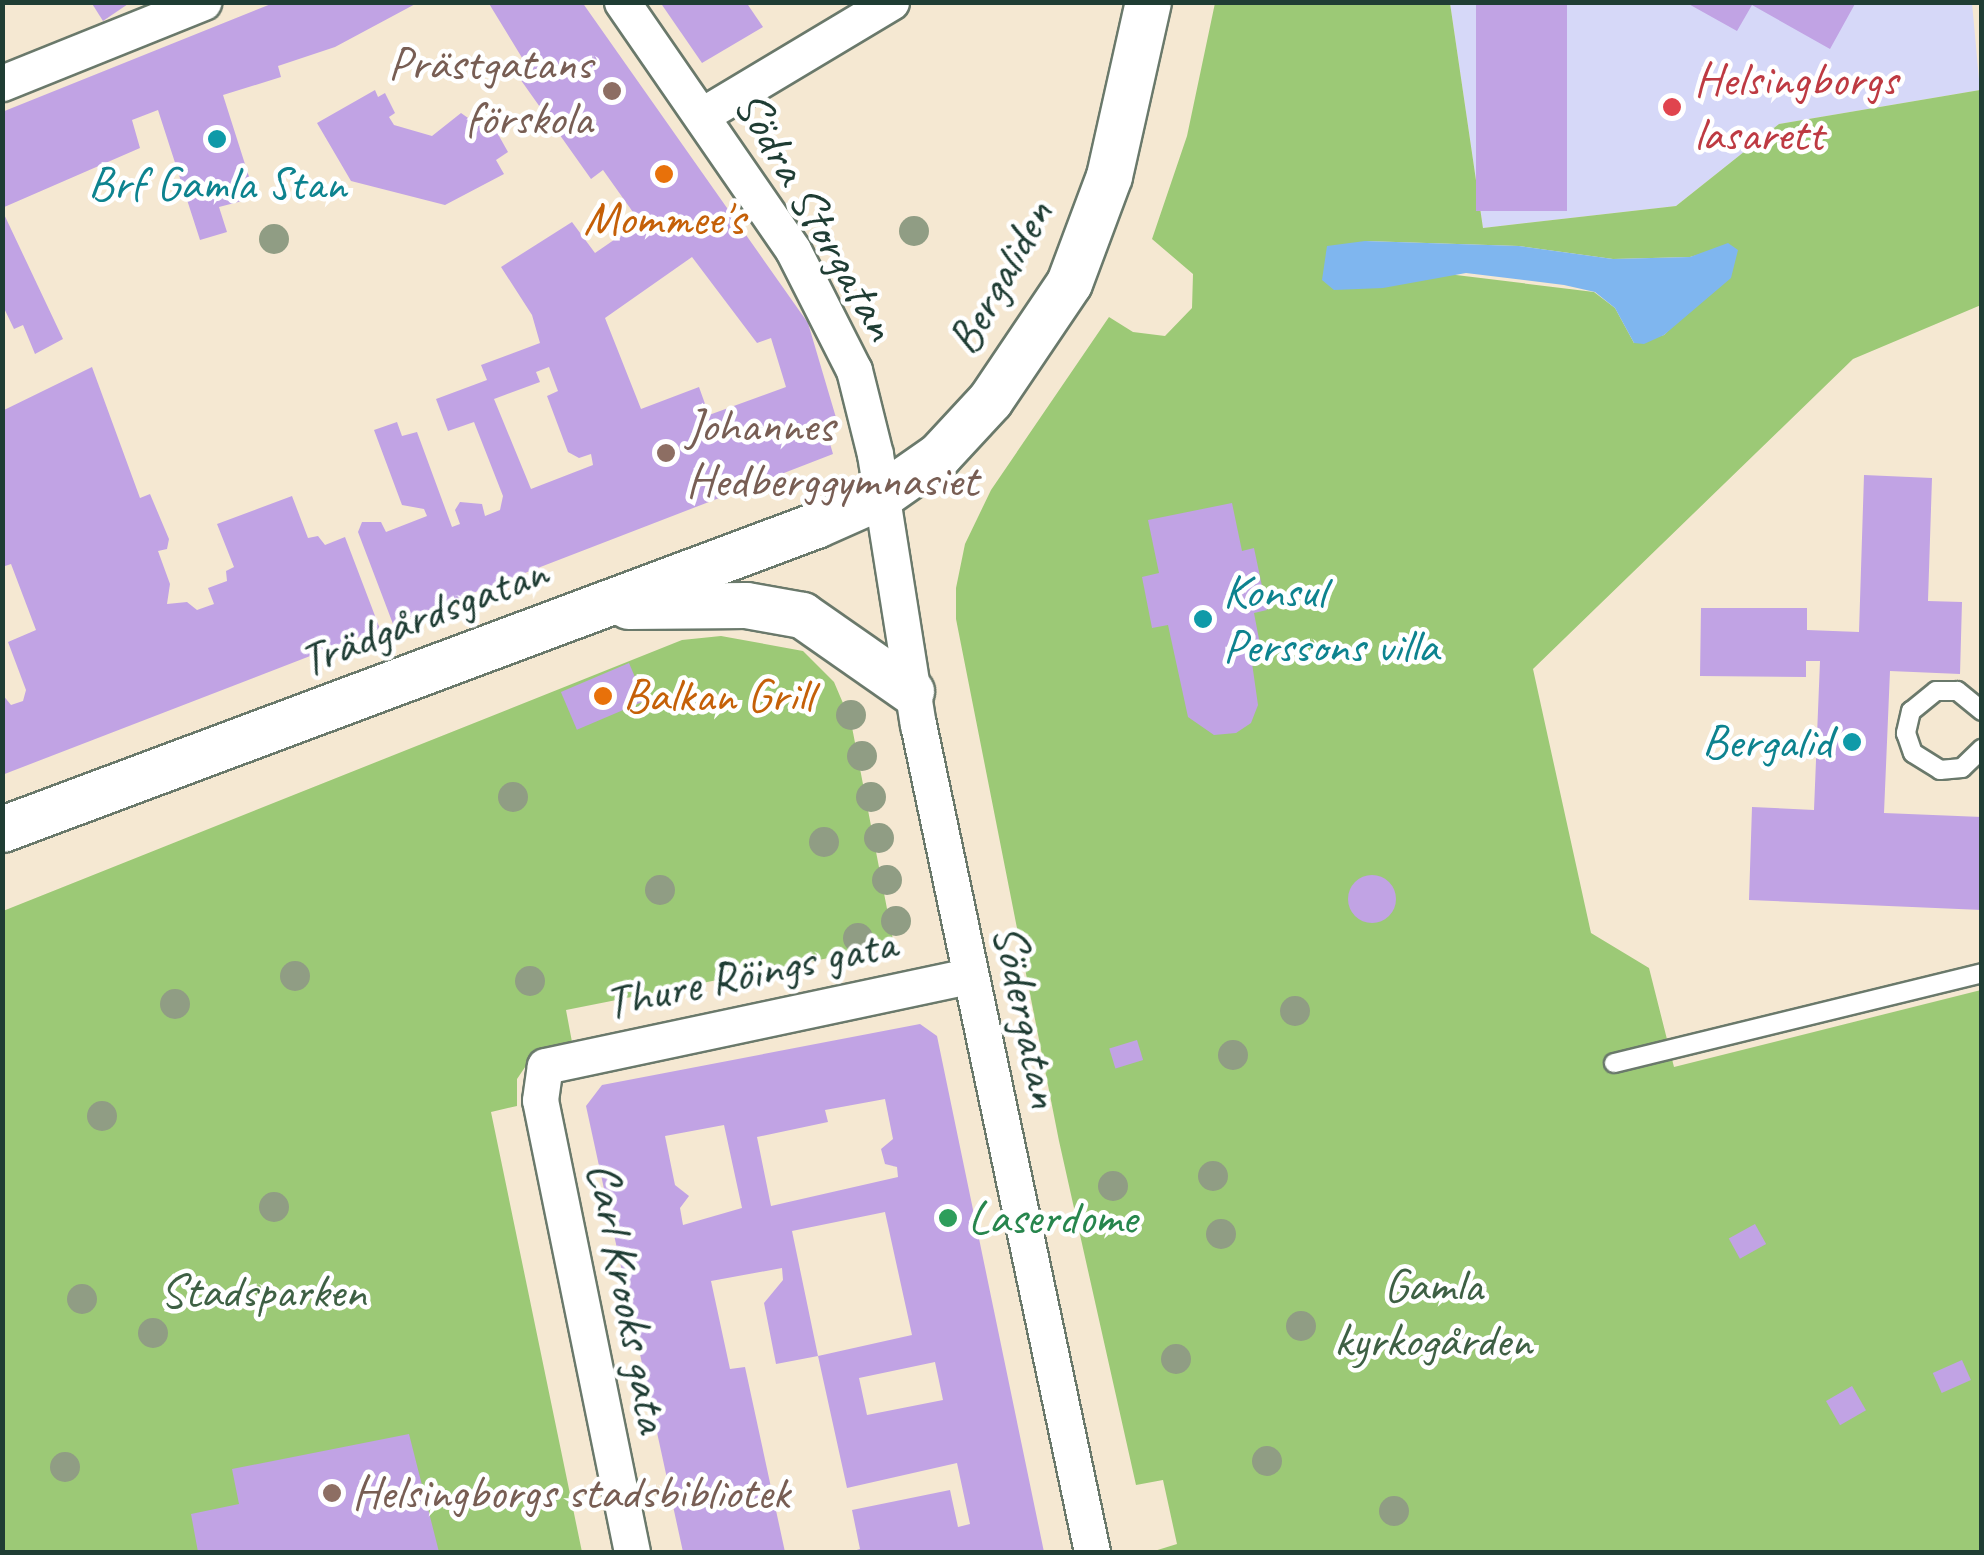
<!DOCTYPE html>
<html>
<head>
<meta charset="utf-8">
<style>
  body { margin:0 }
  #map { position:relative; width:1984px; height:1555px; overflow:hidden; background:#f5e8d2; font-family:Caveat,sans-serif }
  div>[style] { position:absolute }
  .built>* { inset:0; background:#d6d8f8 }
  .green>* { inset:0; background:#9cc976 }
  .water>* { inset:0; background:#7fb6ef }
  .building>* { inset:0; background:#c1a3e4; transform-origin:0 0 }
  .round { border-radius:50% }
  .roads { filter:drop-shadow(2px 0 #6a796b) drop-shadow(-2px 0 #6a796b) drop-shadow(0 2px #6a796b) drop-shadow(0 -2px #6a796b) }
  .service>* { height:18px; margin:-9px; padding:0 9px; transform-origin:9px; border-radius:9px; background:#fff }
  .minor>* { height:35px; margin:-17.5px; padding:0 17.5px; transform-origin:17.5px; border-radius:17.5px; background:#fff }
  .tertiary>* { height:45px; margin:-22.5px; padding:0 22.5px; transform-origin:22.5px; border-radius:22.5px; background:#fff }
  .trees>* { width:30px; height:30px; margin:-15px; border-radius:50%; background:#909d84 }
  .dots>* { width:28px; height:28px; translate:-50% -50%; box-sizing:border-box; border:5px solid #fff; border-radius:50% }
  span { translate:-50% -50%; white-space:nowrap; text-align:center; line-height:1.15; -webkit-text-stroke:9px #fff; paint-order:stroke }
  .education-label { font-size:48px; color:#785e54 }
  .right { translate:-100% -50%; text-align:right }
  .left { translate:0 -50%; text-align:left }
  .health-label { font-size:48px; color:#be3a42 }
  .culture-label { font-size:48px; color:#0d838f }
  .street-label { font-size:48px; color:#1f3d34 }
  .food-label { font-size:48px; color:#c56008 }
  .leisure-label { font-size:48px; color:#27864d }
  .park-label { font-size:48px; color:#3e6044 }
  .frame { position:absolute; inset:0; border:5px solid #1f3d34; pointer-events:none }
</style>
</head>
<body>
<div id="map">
  <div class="built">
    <i style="clip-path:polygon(1450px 3px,1972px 3px,1980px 90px,1779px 124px,1676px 206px,1483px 228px)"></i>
  </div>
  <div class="green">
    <i style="clip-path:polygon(evenodd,1215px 3px,1450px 3px,1483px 228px,1676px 206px,1779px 124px,1980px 90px,1981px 305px,1853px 359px,1533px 669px,1591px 933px,1649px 968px,1674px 1067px,1981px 990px,1981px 1552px,1151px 1552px,1177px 1544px,1163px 1480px,1136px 1485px,1059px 1141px,956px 619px,956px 588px,965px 544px,991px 490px,1109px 317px,1133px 332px,1165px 336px,1192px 308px,1193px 274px,1152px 239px,1187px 136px,1215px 3px,1365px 241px,1519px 246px,1613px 259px,1690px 257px,1720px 249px,1688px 311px,1664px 335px,1634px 343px,1615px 308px,1594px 292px,1456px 275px,1365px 241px)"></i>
    <i style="clip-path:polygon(721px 636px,803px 651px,834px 682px,851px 722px,894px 945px,566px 1010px,572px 1042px,536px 1051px,517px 1079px,517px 1106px,491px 1112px,582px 1552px,3px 1552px,3px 911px,682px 640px)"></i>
  </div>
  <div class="water">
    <i style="clip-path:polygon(1365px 241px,1519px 246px,1613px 259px,1690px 257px,1728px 243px,1738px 250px,1731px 278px,1664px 335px,1644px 344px,1634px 343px,1615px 308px,1595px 292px,1564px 285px,1466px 273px,1383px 288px,1334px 290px,1322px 280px,1327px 246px)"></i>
  </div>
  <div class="building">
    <i style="clip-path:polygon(91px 2px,131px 2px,103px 21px)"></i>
    <i style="clip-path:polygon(276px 2px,419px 2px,335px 47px,278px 66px,281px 77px,223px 95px,251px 183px,242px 201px,219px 207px,227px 232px,200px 240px,158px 110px,132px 120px,140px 148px,2px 208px,2px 112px)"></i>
    <i style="clip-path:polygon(evenodd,488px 2px,582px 2px,808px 323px,837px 421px,825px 426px,833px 454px,393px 624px,358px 532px,362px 522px,381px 522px,386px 532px,427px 516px,424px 509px,402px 505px,374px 430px,397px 422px,402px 436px,417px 432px,452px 527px,460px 524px,455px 510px,460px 502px,482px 504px,485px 516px,500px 510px,503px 496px,474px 422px,448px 431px,436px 399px,487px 380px,481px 365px,540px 343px,532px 315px,501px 267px,572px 222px,595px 253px,640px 222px,603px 170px,591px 179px,513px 69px,524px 61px,488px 2px,692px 257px,757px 343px,771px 338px,786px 387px,709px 415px,699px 387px,641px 409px,605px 318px,692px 257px,488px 2px,549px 367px,558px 391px,547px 396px,568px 452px,579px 458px,591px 454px,593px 465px,531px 489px,494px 399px,540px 382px,536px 372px,549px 367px)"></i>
    <i style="clip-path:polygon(660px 2px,746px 2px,763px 27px,702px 63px)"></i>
    <i style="left:1476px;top:2px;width:91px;height:209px"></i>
    <i style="clip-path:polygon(1685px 2px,1856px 2px,1830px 49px,1752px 5px,1737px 31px)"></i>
    <i style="clip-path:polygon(375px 90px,378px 97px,385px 93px,395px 113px,389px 117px,394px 125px,432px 136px,461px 113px,478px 125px,490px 120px,508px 152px,496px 160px,504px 174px,445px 205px,351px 181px,317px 123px)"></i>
    <i style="clip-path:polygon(2px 210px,63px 339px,35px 354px,23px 325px,14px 329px,2px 304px)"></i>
    <i style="clip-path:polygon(92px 367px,140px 498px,150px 494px,169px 539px,167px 549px,158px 551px,170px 584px,167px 604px,187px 602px,197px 610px,214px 604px,208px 588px,227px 581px,226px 571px,234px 567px,217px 524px,292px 496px,308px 538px,318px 536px,325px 545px,345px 537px,380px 629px,2px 775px,2px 694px,11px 705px,23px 701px,26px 690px,8px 642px,36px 630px,11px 564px,2px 567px,2px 411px)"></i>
    <i style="clip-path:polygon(1864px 475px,1932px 478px,1928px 601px,1962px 602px,1960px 674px,1890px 671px,1884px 813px,1982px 817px,1982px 910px,1749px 900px,1752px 807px,1814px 810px,1820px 661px,1806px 661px,1806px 677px,1700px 676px,1701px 608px,1807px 608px,1807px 630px,1859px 632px)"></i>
    <i style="clip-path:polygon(1232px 503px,1242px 551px,1254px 548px,1267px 610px,1254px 613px,1263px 660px,1252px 663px,1258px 705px,1251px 723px,1236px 733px,1214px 735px,1188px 717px,1168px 625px,1152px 628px,1142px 577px,1159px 573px,1148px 520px)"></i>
    <i style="left:629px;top:663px;width:41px;height:74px;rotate:67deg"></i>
    <i class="round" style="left:1348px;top:875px;width:48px;height:48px"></i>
    <i style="clip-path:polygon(evenodd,920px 1024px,937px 1036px,1044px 1552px,850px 1552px,860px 1549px,852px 1510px,950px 1490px,958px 1527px,970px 1524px,957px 1463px,847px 1488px,818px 1356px,776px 1364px,764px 1303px,783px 1280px,782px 1268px,711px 1281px,730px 1369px,745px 1367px,785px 1552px,683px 1552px,586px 1106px,602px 1085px,920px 1024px,885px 1099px,893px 1139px,881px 1149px,885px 1164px,897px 1167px,898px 1177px,771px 1206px,757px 1137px,828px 1122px,825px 1110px,885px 1099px,920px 1024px,724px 1125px,742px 1208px,683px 1225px,680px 1208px,689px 1196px,675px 1185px,665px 1136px,724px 1125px,920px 1024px,885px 1212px,912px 1335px,818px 1356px,792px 1231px,885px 1212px,920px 1024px,935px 1362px,943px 1400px,867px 1415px,859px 1378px,935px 1362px)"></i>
    <i style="left:1137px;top:1040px;width:21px;height:29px;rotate:73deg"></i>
    <i style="left:1755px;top:1224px;width:23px;height:30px;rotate:61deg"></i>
    <i style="left:1962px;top:1360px;width:22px;height:32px;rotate:66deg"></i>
    <i style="left:1852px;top:1386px;width:28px;height:30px;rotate:60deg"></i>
    <i style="clip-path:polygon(409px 1434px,439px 1552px,198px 1552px,191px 1514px,239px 1504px,232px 1469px)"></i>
  </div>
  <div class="roads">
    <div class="service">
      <i style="left:1982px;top:711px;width:32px;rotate:-141deg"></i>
      <i style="left:1957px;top:691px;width:21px;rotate:180deg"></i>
      <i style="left:1936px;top:691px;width:32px;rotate:141deg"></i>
      <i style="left:1911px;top:711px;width:23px;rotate:103deg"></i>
      <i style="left:1906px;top:733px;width:21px;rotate:71deg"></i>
      <i style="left:1913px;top:753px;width:32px;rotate:32deg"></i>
      <i style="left:1940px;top:770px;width:22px;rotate:-5deg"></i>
      <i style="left:1962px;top:768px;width:28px;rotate:-44deg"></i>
      <i style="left:1614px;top:1063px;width:379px;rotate:-13.7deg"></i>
    </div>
    <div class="minor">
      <i style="left:622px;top:2px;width:301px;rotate:55.4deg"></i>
      <i style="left:793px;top:250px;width:135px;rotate:63.1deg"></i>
      <i style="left:854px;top:370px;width:87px;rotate:76deg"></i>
      <i style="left:875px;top:454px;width:273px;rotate:81deg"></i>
      <i style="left:918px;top:724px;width:846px;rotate:78.13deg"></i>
      <i style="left:2px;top:83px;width:217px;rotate:-21.9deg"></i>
      <i style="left:704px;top:114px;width:218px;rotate:-30.9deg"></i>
      <i style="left:632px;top:1552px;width:461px;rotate:-101.5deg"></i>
      <i style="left:540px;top:1100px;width:34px;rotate:-82deg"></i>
      <i style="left:545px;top:1066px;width:434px;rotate:-12deg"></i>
    </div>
    <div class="tertiary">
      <i style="left:628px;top:606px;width:118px;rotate:-0.5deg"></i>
      <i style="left:746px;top:605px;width:57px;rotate:10.1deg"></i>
      <i style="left:802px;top:615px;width:133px;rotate:34.9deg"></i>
      <i style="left:2px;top:829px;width:869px;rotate:-20.48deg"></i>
      <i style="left:816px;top:525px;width:69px;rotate:-24deg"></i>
      <i style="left:879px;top:497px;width:73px;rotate:-35deg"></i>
      <i style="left:939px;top:455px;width:75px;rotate:-47.2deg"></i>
      <i style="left:990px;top:400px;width:141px;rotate:-56deg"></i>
      <i style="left:1069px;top:283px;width:114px;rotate:-69.5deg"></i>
      <i style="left:1109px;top:176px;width:178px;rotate:-77.4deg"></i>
    </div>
  </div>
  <div class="trees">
    <i style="left:914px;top:231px"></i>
    <i style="left:274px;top:239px"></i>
    <i style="left:851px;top:715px"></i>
    <i style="left:862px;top:756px"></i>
    <i style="left:513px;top:797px"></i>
    <i style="left:871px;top:797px"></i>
    <i style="left:879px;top:838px"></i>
    <i style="left:824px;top:842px"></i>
    <i style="left:887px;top:880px"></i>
    <i style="left:660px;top:890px"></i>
    <i style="left:896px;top:921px"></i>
    <i style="left:858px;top:938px"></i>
    <i style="left:295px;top:976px"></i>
    <i style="left:530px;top:981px"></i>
    <i style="left:175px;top:1004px"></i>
    <i style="left:1295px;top:1011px"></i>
    <i style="left:1233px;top:1055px"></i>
    <i style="left:102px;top:1116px"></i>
    <i style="left:1213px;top:1176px"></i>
    <i style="left:1113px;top:1186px"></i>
    <i style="left:274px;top:1207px"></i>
    <i style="left:1221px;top:1234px"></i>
    <i style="left:82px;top:1299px"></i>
    <i style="left:1301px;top:1326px"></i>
    <i style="left:153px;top:1333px"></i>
    <i style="left:1176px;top:1359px"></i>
    <i style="left:1267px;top:1461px"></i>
    <i style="left:65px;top:1467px"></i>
    <i style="left:1394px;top:1511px"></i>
  </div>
  <div class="dots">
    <i style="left:612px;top:91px;background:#8d6e63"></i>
    <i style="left:1672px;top:107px;background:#e0444e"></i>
    <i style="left:217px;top:139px;background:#0f9aa8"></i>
    <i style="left:664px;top:174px;background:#e8710a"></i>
    <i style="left:666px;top:453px;background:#8d6e63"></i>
    <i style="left:1203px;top:619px;background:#0f9aa8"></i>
    <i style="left:603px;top:696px;background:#e8710a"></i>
    <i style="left:1852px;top:742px;background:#0f9aa8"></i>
    <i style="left:948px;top:1218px;background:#2e9e5b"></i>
    <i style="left:332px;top:1493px;background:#8d6e63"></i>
  </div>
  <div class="education-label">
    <span class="right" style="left:592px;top:91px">Prästgatans<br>förskola</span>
    <span class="left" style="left:686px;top:453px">Johannes<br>Hedberggymnasiet</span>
    <span class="left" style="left:352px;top:1493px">Helsingborgs stadsbibliotek</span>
  </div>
  <div class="health-label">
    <span class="left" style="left:1694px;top:107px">Helsingborgs<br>lasarett</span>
  </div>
  <div class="culture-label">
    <span style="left:217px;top:184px">Brf Gamla Stan</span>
    <span class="left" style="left:1223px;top:619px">Konsul<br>Perssons villa</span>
    <span class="right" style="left:1832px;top:742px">Bergalid</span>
  </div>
  <div class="street-label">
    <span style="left:816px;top:215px;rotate:60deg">Södra Storgatan</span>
    <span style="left:1000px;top:277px;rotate:-61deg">Bergaliden</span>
    <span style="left:423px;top:616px;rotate:-21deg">Trädgårdsgatan</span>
    <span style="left:750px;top:973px;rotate:-12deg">Thure Röings gata</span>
    <span style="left:1027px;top:1016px;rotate:78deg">Södergatan</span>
    <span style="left:628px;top:1297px;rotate:79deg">Carl Krooks gata</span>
  </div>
  <div class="food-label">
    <span style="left:664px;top:219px">Mommee's</span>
    <span class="left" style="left:623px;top:696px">Balkan Grill</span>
  </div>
  <div class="leisure-label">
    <span class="left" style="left:968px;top:1218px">Laserdome</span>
  </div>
  <div class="park-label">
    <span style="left:1433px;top:1313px">Gamla<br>kyrkogården</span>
    <span style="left:263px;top:1292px">Stadsparken</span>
  </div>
  <div class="frame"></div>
</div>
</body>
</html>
